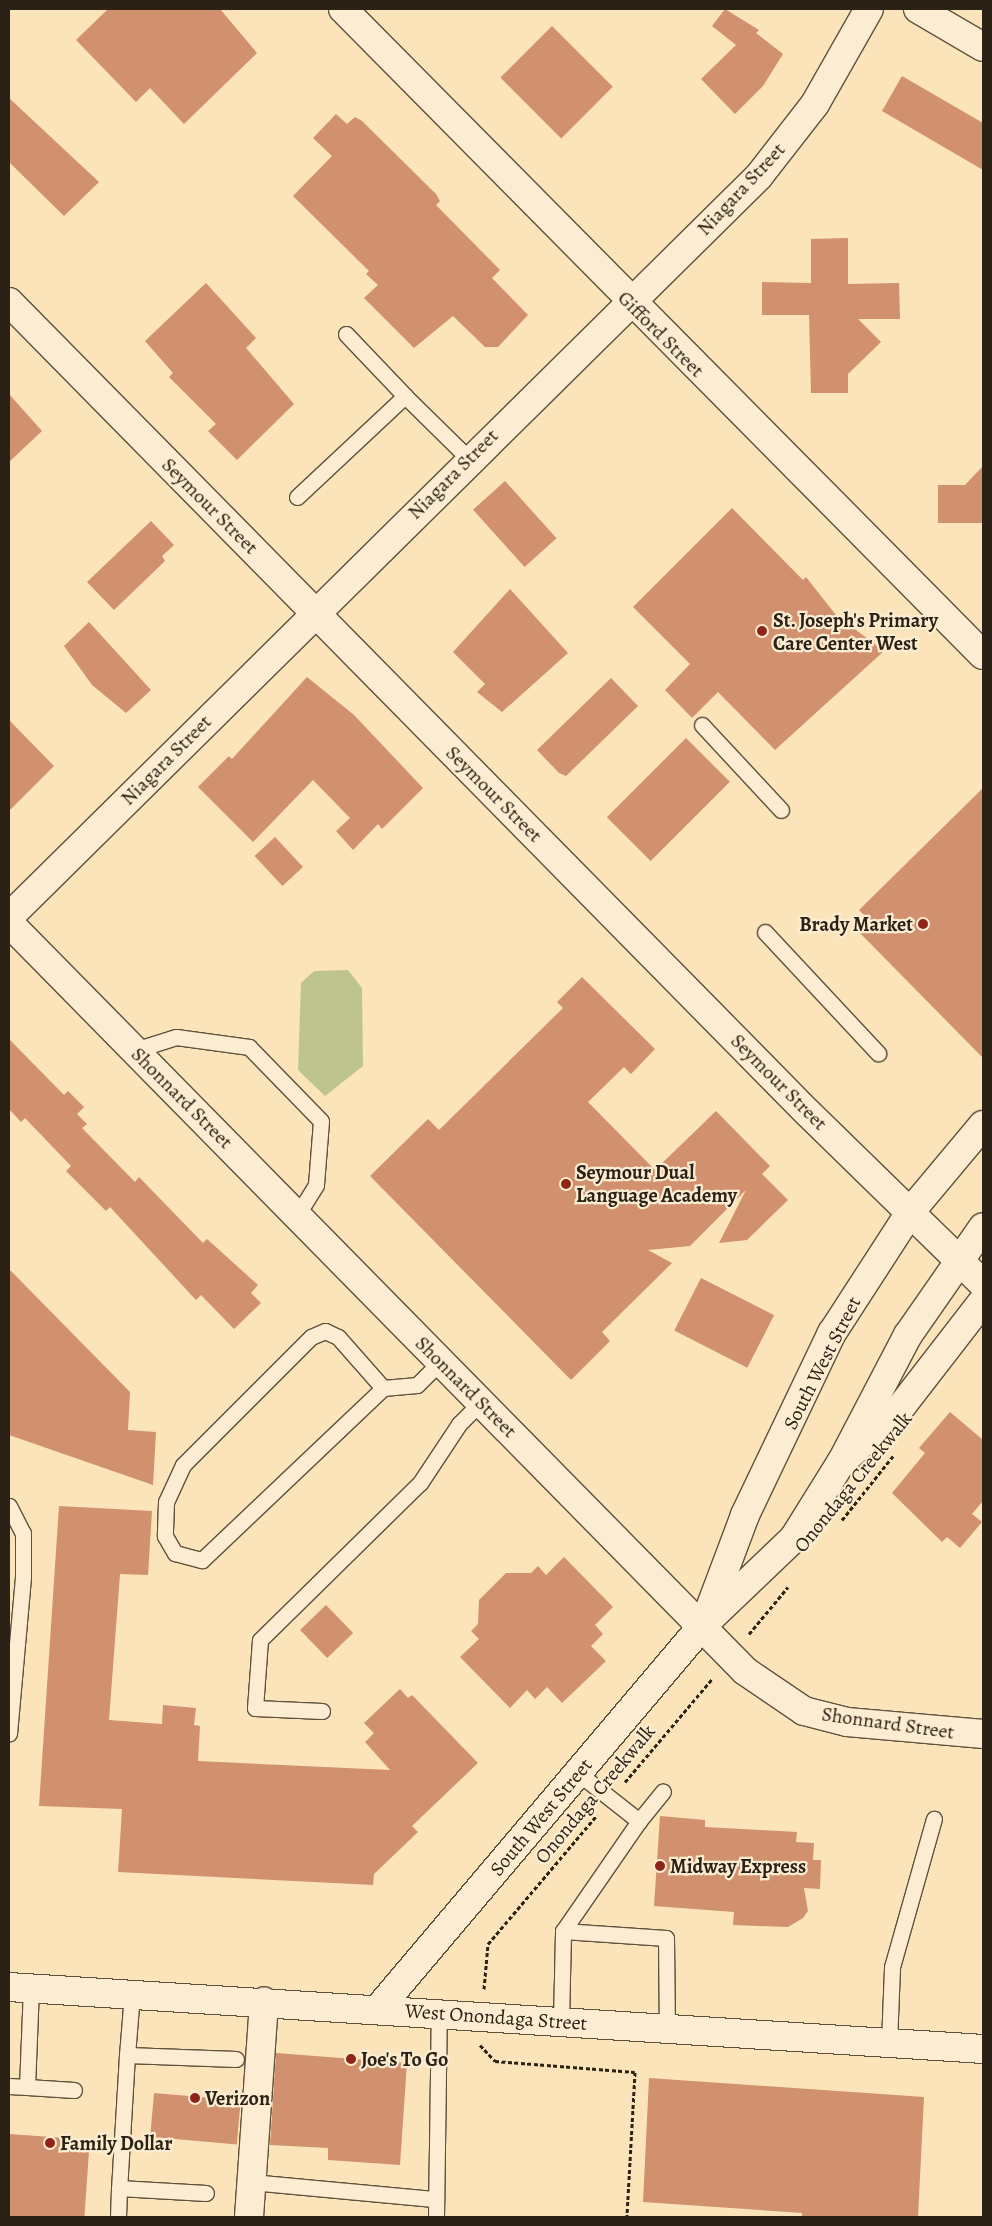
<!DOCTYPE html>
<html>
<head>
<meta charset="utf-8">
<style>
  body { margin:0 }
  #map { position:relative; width:992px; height:2226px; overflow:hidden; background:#fbe4b9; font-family:Alegreya,serif }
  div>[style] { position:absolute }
  .green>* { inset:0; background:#bec490 }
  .building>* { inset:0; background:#d1906e; transform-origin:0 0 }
  .path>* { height:3px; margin-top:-1.5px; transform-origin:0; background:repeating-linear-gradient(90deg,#2b2114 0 4px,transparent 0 6.5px) }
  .roads { filter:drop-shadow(1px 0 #5f523d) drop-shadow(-1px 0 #5f523d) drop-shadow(0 1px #5f523d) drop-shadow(0 -1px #5f523d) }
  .lane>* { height:15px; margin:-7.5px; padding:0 7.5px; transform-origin:7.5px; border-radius:7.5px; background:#fcedd2 }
  .street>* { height:28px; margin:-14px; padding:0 14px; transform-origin:14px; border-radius:14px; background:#fcedd2 }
  .secondary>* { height:28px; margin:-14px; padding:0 14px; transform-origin:14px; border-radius:14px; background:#fcedd2 }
  .dots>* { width:14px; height:14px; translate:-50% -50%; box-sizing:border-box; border:2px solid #fcedd2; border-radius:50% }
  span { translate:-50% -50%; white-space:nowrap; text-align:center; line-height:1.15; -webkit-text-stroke:4.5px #fcedd2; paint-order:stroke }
  .street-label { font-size:20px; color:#2b2114 }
  .poi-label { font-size:20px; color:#2b2114; font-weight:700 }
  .left { translate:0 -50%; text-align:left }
  .right { translate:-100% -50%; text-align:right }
  .frame { position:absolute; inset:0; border:10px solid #2b2114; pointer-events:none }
</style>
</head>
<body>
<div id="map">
  <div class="green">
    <i style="clip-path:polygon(348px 970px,362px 988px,363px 1066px,325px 1096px,298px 1070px,301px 983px,314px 971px)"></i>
  </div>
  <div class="building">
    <i style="clip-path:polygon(108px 9px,220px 9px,257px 53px,184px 124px,150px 88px,136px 102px,76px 40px)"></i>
    <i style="clip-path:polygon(725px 9px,759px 30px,756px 33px,783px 54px,763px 86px,735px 114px,701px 79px,736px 45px,712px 26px)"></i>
    <i style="left:552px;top:26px;width:86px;height:73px;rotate:45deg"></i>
    <i style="clip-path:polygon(902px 76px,983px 123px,983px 170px,882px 111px)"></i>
    <i style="clip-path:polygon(9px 98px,99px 182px,64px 216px,9px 162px)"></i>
    <i style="clip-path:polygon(336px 114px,347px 124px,355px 117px,362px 121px,436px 194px,440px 201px,436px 205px,500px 270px,492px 278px,528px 315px,498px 347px,485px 347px,453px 316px,414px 348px,364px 298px,378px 285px,366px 274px,369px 271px,293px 196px,332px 156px,313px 138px)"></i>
    <i style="clip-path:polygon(848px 238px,848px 284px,899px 283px,900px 319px,858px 319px,881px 342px,848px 374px,848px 393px,811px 393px,809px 315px,762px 315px,762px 282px,811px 283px,811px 239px)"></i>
    <i style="clip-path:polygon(206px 283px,256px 338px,246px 348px,294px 404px,237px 460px,208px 431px,216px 424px,169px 377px,173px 373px,145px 341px)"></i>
    <i style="clip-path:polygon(9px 394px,42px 431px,9px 462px)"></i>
    <i style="clip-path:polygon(983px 466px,983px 523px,938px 523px,938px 485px,965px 485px)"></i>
    <i style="left:505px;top:481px;width:77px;height:43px;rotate:48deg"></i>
    <i style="clip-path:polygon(732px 508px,803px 580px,806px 577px,836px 615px,884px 651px,775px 750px,718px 692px,692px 718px,665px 690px,690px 664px,633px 607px)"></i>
    <i style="clip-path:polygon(151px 521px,174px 545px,162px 556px,165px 561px,114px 610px,87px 582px)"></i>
    <i style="clip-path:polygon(510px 589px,568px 653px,502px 712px,477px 692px,485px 684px,453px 652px)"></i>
    <i style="clip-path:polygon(89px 622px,151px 690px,126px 713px,92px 685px,64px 646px)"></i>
    <i style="clip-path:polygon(307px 677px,354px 715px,423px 788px,382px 829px,378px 824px,353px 850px,336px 831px,350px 818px,313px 780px,253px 842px,198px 787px,229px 756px,232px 759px)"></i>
    <i style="clip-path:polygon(611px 678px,638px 706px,566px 776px,559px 773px,537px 750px)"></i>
    <i style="clip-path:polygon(9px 720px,54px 766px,9px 811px)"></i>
    <i style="left:686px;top:738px;width:62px;height:112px;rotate:45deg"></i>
    <i style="clip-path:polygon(983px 788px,983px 1058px,857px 930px,868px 919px,859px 910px)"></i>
    <i style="left:275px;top:837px;width:41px;height:28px;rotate:47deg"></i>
    <i style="clip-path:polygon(582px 977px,655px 1049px,631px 1074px,624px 1067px,588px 1102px,655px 1170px,716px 1111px,770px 1166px,762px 1174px,788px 1200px,747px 1240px,719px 1243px,746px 1190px,690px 1246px,648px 1250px,672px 1263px,602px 1332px,610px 1341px,571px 1380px,370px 1176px,428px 1119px,439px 1130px,563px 1008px,557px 1002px)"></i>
    <i style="clip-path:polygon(9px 1039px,64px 1095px,68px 1091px,84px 1107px,77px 1114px,87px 1124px,82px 1128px,135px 1182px,139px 1177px,203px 1243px,207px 1239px,258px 1285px,251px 1293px,261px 1303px,234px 1329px,201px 1295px,196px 1300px,110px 1207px,106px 1211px,66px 1171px,71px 1166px,25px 1118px,21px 1122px,9px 1109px)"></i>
    <i style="clip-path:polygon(9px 1269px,130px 1392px,128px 1430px,156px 1432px,153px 1485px,9px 1435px)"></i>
    <i style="left:701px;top:1278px;width:82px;height:59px;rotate:27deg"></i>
    <i style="clip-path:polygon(950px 1412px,983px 1440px,983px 1501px,972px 1514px,982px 1522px,960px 1548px,947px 1537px,942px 1542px,892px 1493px,925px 1453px,919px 1448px)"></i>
    <i style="clip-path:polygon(59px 1506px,152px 1511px,148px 1575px,120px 1574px,109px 1720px,162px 1724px,163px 1705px,196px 1708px,194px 1725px,200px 1726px,198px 1761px,390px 1770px,365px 1742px,374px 1733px,364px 1723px,400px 1689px,408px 1698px,412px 1695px,478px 1763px,412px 1826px,418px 1832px,374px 1874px,373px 1885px,118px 1872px,122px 1809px,39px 1806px)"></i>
    <i style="clip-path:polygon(564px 1557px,613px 1607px,595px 1625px,603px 1634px,591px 1646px,606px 1661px,562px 1703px,547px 1687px,535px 1699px,527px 1690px,510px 1708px,460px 1657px,479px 1639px,471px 1631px,478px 1624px,479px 1600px,506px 1573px,531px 1573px,538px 1566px,546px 1575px)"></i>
    <i style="left:326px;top:1605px;width:39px;height:36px;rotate:46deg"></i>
    <i style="clip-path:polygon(660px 1816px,705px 1820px,705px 1827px,797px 1832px,796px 1842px,814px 1843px,813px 1860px,821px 1860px,820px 1889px,804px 1888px,808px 1911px,803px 1918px,788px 1927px,733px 1925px,734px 1912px,654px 1906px)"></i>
    <i style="clip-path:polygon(276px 2053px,407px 2063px,400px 2165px,328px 2160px,328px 2148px,270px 2145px)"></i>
    <i style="clip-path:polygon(649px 2078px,924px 2097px,918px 2217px,802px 2217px,802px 2213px,643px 2202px)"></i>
    <i style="left:154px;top:2093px;width:87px;height:44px;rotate:5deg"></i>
    <i style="left:9px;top:2134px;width:81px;height:83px;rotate:4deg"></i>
  </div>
  <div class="path">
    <i style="left:842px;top:1520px;width:82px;rotate:-51.4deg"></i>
    <i style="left:749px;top:1634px;width:61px;rotate:-50.3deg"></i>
    <i style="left:625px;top:1782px;width:136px;rotate:-49.8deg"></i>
    <i style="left:484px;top:1989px;width:45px;rotate:-84.9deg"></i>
    <i style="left:488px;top:1944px;width:169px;rotate:-49.8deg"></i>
    <i style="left:480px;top:2045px;width:22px;rotate:47deg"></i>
    <i style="left:495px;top:2061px;width:140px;rotate:4.5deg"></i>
    <i style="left:635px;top:2072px;width:145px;rotate:93.2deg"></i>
  </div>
  <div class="roads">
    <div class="lane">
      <i style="left:346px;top:334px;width:86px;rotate:46.4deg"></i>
      <i style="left:297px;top:497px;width:148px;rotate:-43.1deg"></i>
      <i style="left:405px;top:396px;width:90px;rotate:44.5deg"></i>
      <i style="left:702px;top:725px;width:116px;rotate:47.1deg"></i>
      <i style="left:765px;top:932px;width:166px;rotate:47deg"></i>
      <i style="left:135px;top:1050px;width:43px;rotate:-17.6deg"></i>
      <i style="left:176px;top:1037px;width:74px;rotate:7.8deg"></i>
      <i style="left:249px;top:1047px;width:103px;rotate:45.8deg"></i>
      <i style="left:321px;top:1121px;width:64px;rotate:94.5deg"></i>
      <i style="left:316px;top:1185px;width:36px;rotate:122deg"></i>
      <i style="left:383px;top:1388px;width:68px;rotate:-131.4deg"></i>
      <i style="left:338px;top:1337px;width:14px;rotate:-155deg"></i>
      <i style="left:325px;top:1331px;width:15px;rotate:157deg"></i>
      <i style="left:311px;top:1337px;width:181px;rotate:135deg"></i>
      <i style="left:183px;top:1465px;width:41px;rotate:114.7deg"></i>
      <i style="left:166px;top:1502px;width:34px;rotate:92deg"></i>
      <i style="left:165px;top:1536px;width:20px;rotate:60deg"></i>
      <i style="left:175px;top:1553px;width:28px;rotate:15deg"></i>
      <i style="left:202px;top:1560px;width:250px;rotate:-43.5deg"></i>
      <i style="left:383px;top:1388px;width:34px;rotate:-5deg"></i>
      <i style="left:417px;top:1385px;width:34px;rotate:-45deg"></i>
      <i style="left:9px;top:1506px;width:30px;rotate:63deg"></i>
      <i style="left:23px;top:1533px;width:44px;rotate:90deg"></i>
      <i style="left:23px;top:1577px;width:157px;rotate:95.1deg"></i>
      <i style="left:322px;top:1711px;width:67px;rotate:-177.4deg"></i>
      <i style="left:255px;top:1708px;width:68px;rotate:-85.8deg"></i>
      <i style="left:260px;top:1640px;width:224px;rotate:-44.5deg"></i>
      <i style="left:420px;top:1483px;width:71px;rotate:-56.5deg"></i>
      <i style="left:459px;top:1424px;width:31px;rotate:-45deg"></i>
      <i style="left:578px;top:1773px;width:78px;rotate:38.2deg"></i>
      <i style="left:639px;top:1821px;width:134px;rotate:124.6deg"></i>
      <i style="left:563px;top:1931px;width:103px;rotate:3.9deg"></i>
      <i style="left:666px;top:1938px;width:90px;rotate:89.4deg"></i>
      <i style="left:639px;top:1821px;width:38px;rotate:-51deg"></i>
      <i style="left:132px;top:1994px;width:61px;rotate:94.7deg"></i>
      <i style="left:127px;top:2055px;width:109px;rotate:2.1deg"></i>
      <i style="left:561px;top:2021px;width:90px;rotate:-88.7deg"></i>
      <i style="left:889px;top:2043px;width:76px;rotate:-87.7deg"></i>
      <i style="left:892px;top:1967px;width:154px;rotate:-74.2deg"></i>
      <i style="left:127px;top:2055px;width:133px;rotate:93.4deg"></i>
      <i style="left:119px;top:2188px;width:87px;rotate:3.3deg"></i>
      <i style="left:9px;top:2086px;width:18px;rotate:3deg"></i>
      <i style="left:27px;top:2087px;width:99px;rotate:-87.7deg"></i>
      <i style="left:27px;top:2087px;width:47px;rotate:3.7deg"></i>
      <i style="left:251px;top:2182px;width:186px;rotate:5.3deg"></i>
      <i style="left:118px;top:2217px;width:29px;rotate:-88deg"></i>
      <i style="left:436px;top:2217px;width:204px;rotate:-89.2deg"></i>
    </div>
    <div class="street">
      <i style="left:343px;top:9px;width:909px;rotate:45.27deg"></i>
      <i style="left:918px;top:9px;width:75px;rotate:30.3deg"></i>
      <i style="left:9px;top:917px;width:1054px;rotate:-44.65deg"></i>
      <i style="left:759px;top:176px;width:91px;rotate:-52.1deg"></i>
      <i style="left:815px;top:104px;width:109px;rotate:-60.4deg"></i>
      <i style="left:845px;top:1459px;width:76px;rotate:-42.9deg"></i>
      <i style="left:901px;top:1407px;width:134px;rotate:-52.3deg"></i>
      <i style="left:249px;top:2217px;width:216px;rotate:-86deg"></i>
    </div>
    <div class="secondary">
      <i style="left:9px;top:302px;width:1138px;rotate:45.43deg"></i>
      <i style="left:808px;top:1113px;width:245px;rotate:44.3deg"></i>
      <i style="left:9px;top:923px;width:1049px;rotate:45.46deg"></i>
      <i style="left:745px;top:1671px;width:71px;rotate:34.1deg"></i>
      <i style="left:804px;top:1711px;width:44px;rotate:14.3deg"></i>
      <i style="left:847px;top:1722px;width:137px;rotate:5deg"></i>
      <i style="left:706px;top:1619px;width:111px;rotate:-69.4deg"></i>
      <i style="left:745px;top:1515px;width:202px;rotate:-64.5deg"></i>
      <i style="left:832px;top:1333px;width:145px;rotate:-57.1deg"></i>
      <i style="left:911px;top:1211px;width:112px;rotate:-50.1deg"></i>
      <i style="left:9px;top:1987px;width:976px;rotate:3.64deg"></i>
      <i style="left:378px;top:2009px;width:503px;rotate:-49.76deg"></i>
      <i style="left:703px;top:1625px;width:126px;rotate:-43.7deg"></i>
      <i style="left:794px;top:1538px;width:91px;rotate:-58.1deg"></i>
      <i style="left:842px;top:1461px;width:142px;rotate:-62.4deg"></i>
      <i style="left:908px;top:1335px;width:131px;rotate:-55.2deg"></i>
    </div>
  </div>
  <div class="dots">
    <i style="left:762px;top:631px;background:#8f2418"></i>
    <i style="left:923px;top:924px;background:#8f2418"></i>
    <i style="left:566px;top:1184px;background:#8f2418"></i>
    <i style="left:660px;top:1866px;background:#8f2418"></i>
    <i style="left:351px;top:2059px;background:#8f2418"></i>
    <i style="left:195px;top:2098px;background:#8f2418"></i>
    <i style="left:50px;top:2143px;background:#8f2418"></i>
  </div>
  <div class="street-label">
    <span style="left:741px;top:189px;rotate:-47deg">Niagara Street</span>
    <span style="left:661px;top:334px;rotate:45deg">Gifford Street</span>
    <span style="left:453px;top:474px;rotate:-45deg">Niagara Street</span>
    <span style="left:210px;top:506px;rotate:45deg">Seymour Street</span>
    <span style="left:166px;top:760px;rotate:-45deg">Niagara Street</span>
    <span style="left:494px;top:794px;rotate:45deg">Seymour Street</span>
    <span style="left:779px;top:1082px;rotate:45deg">Seymour Street</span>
    <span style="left:182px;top:1098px;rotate:45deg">Shonnard Street</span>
    <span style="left:822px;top:1363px;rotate:-63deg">South West Street</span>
    <span style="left:466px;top:1387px;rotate:45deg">Shonnard Street</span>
    <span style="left:853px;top:1482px;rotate:-51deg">Onondaga Creekwalk</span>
    <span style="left:888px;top:1723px;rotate:8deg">Shonnard Street</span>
    <span style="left:595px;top:1794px;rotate:-50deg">Onondaga Creekwalk</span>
    <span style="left:541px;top:1817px;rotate:-50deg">South West Street</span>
    <span style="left:496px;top:2017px;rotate:4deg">West Onondaga Street</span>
  </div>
  <div class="poi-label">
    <span class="left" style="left:773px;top:632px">St. Joseph's Primary<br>Care Center West</span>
    <span class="right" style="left:913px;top:924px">Brady Market</span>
    <span class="left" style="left:576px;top:1184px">Seymour Dual<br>Language Academy</span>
    <span class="left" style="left:670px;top:1866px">Midway Express</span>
    <span class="left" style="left:361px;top:2059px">Joe's To Go</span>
    <span class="left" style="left:205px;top:2098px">Verizon</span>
    <span class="left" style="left:60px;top:2143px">Family Dollar</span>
  </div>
  <div class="frame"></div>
</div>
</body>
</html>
